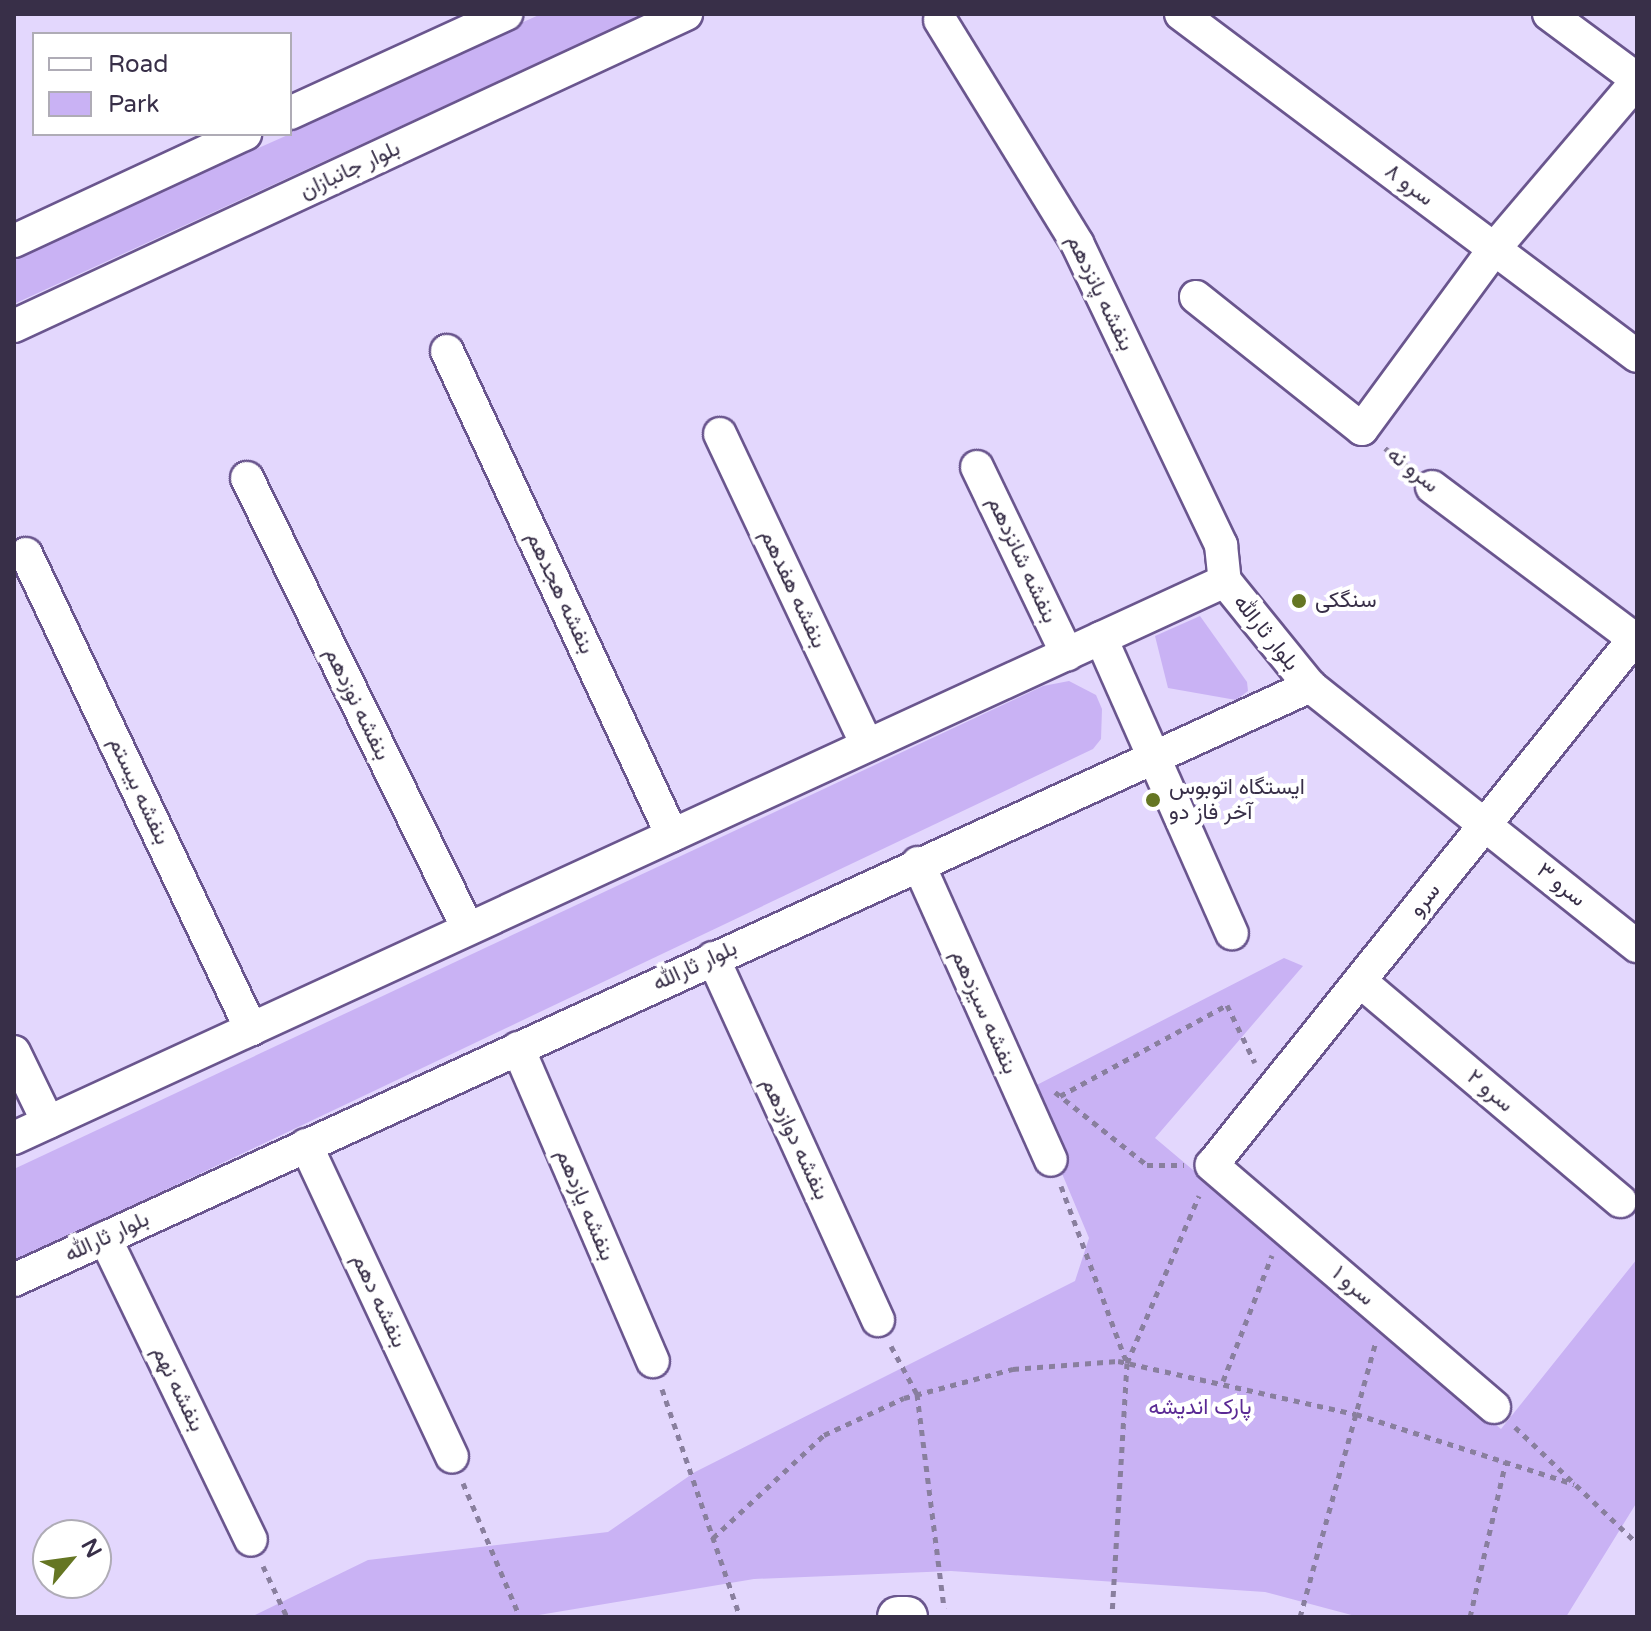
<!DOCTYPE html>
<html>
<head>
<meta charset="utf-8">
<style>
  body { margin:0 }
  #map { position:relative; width:1651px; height:1631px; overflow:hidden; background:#e3d7fd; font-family:"Varela Round",Vazirmatn,sans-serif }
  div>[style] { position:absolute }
  .green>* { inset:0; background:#c9b2f4 }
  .path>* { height:5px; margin-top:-2.5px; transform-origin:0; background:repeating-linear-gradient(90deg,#897f9e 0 6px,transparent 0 12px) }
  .roads { filter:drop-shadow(2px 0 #6a568e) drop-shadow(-2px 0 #6a568e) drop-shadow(0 2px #6a568e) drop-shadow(0 -2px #6a568e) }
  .minor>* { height:32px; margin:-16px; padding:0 16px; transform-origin:16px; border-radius:16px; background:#fff }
  .major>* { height:40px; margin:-20px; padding:0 20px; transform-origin:20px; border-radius:20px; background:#fff }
  .dots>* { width:22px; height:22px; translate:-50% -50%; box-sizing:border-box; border:4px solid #fff; border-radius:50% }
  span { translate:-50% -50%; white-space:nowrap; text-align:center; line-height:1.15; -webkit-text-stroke:8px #fff; paint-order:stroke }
  .street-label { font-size:22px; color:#382f48 }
  .poi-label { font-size:22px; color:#382f48 }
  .left { translate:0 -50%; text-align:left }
  .park-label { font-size:22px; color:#5a2994 }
  .frame { position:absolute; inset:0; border:16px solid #382f48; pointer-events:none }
  .legend { position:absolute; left:32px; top:32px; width:260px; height:104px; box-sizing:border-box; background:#fff; border:2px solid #afacb6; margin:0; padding:10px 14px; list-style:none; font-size:24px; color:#382f48 }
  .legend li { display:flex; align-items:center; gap:16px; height:40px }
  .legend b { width:40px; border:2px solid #afacb6 }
  .north { position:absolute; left:32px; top:1519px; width:80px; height:80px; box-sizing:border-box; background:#fff; border:2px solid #afacb6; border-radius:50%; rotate:61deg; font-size:22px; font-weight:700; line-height:32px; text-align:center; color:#382f48 }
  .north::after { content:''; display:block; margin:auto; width:28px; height:36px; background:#657623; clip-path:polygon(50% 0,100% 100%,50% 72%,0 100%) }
</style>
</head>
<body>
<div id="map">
  <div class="green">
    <i style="clip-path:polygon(541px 14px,644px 14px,14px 304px,14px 256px,290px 134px,290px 129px)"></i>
    <i style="clip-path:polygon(1200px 616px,1247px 682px,1248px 691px,1236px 700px,1168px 688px,1155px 636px)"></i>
    <i style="clip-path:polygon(1069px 681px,1096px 695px,1102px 709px,1101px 739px,1093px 749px,14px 1262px,14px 1169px,1043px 686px)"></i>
    <i style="clip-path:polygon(1284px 958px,1303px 966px,1155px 1138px,1501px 1429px,1637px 1259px,1637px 1502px,1566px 1617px,1359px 1617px,1265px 1592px,951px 1571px,754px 1579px,527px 1617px,251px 1617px,368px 1560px,608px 1532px,695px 1472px,1075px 1281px,1089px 1238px,1027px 1090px)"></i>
  </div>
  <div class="path">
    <i style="left:1385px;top:448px;width:33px;rotate:39deg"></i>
    <i style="left:1055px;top:1092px;width:117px;rotate:38.4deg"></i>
    <i style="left:1147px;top:1165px;width:37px"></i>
    <i style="left:1060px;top:1096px;width:190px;rotate:-28.6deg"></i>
    <i style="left:1227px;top:1005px;width:64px;rotate:64.2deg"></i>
    <i style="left:1061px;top:1186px;width:189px;rotate:69.6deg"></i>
    <i style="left:1127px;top:1363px;width:254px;rotate:93.4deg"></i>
    <i style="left:891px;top:1346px;width:55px;rotate:61.6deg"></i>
    <i style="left:917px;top:1394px;width:216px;rotate:82.8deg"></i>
    <i style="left:1127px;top:1363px;width:182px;rotate:-66.7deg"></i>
    <i style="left:1223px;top:1381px;width:135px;rotate:-68.7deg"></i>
    <i style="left:662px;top:1389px;width:241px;rotate:71.1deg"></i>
    <i style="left:1515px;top:1427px;width:168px;rotate:43.6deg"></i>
    <i style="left:463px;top:1483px;width:146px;rotate:67deg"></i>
    <i style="left:713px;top:1538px;width:151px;rotate:-42.9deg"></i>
    <i style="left:824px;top:1435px;width:88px;rotate:-24.8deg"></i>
    <i style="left:904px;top:1398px;width:113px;rotate:-14.9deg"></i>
    <i style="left:1013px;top:1369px;width:105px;rotate:-4.4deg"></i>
    <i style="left:1118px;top:1361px;width:244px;rotate:12.6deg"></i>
    <i style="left:1356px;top:1414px;width:229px;rotate:17.8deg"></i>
    <i style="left:263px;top:1566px;width:56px;rotate:64.8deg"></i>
    <i style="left:1300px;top:1617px;width:283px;rotate:-74.6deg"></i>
    <i style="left:1470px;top:1617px;width:160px;rotate:-77deg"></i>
  </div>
  <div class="roads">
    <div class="minor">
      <i style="left:1181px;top:14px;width:570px;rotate:36.87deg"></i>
      <i style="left:1549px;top:14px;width:109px;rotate:36.5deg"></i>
      <i style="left:940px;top:20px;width:262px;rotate:58.4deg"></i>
      <i style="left:1077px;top:243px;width:335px;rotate:64.5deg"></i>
      <i style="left:1221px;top:545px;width:36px;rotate:84deg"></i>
      <i style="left:290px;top:113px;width:238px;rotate:-24.6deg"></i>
      <i style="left:14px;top:241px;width:255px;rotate:-24.9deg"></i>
      <i style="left:1196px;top:297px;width:212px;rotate:38.5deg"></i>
      <i style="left:1362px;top:429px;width:223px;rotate:-53.7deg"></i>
      <i style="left:1494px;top:249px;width:221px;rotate:-49.6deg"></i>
      <i style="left:14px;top:326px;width:741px;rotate:-24.9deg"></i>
      <i style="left:447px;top:351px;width:534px;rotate:65.07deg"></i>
      <i style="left:720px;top:434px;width:344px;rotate:64.7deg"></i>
      <i style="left:977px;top:467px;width:208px;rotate:64.3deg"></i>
      <i style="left:247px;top:478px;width:502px;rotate:63.89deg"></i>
      <i style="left:1432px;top:487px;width:256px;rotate:36.9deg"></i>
      <i style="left:26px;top:554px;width:526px;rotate:64.65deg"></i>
      <i style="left:1101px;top:638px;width:323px;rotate:66.1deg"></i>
      <i style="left:918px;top:863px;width:325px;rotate:65.9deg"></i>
      <i style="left:713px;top:958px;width:398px;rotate:65.5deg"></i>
      <i style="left:1360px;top:981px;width:341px;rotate:40.2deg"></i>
      <i style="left:518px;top:1048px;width:341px;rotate:66.7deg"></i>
      <i style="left:14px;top:1052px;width:78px;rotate:64.1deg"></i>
      <i style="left:14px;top:1138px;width:1333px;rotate:-24.7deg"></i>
      <i style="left:1225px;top:581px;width:135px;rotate:51deg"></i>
      <i style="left:1310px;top:686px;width:418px;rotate:38.5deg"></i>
      <i style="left:306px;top:1145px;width:344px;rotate:64.9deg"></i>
      <i style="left:105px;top:1238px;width:335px;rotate:64.2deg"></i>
      <i style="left:14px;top:1280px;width:1426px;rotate:-24.62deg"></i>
      <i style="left:1494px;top:1407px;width:372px;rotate:-139.4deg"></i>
      <i style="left:1212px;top:1165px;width:679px;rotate:-51.27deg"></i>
    </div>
    <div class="major">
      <i style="left:898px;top:1617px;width:9px"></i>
    </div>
  </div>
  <div class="dots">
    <i style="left:1299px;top:601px;background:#657623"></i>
    <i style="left:1153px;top:800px;background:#657623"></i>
  </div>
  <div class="street-label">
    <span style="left:350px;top:170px;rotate:-25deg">بلوار جانبازان</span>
    <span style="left:1409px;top:185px;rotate:37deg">سرو ۸</span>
    <span style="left:1100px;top:293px;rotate:64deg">بنفشه پانزدهم</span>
    <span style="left:1413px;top:470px;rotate:39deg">سرو نه</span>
    <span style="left:1022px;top:560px;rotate:65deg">بنفشه شانزدهم</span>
    <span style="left:793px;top:589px;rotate:65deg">بنفشه هفدهم</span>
    <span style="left:560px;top:593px;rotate:65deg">بنفشه هجدهم</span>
    <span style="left:1266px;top:633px;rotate:51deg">بلوار ثارالله</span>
    <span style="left:357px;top:704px;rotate:64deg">بنفشه نوزدهم</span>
    <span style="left:139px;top:791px;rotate:65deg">بنفشه بیستم</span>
    <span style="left:1561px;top:885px;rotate:39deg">سرو ۳</span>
    <span style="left:1425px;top:900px;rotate:-51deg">سرو</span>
    <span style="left:695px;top:966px;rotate:-25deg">بلوار ثارالله</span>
    <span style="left:984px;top:1012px;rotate:66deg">بنفشه سیزدهم</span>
    <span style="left:1490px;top:1091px;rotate:40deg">سرو ۲</span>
    <span style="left:795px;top:1139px;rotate:65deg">بنفشه دوازدهم</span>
    <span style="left:585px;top:1205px;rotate:67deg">بنفشه یازدهم</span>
    <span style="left:107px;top:1237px;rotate:-25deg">بلوار ثارالله</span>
    <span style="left:1353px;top:1286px;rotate:41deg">سرو ۱</span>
    <span style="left:379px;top:1301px;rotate:65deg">بنفشه دهم</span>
    <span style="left:178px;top:1389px;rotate:64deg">بنفشه نهم</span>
  </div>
  <div class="poi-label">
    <span class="left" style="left:1315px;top:601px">سنگکی</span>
    <span class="left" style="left:1169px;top:800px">ایستگاه اتوبوس<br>آخر فاز دو</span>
  </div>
  <div class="park-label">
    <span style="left:1200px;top:1408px">پارک اندیشه</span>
  </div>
  <div class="frame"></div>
  <ul class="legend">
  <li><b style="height:10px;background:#fff"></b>Road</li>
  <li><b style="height:22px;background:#c9b2f4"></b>Park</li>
  </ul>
  <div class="north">N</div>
</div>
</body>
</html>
